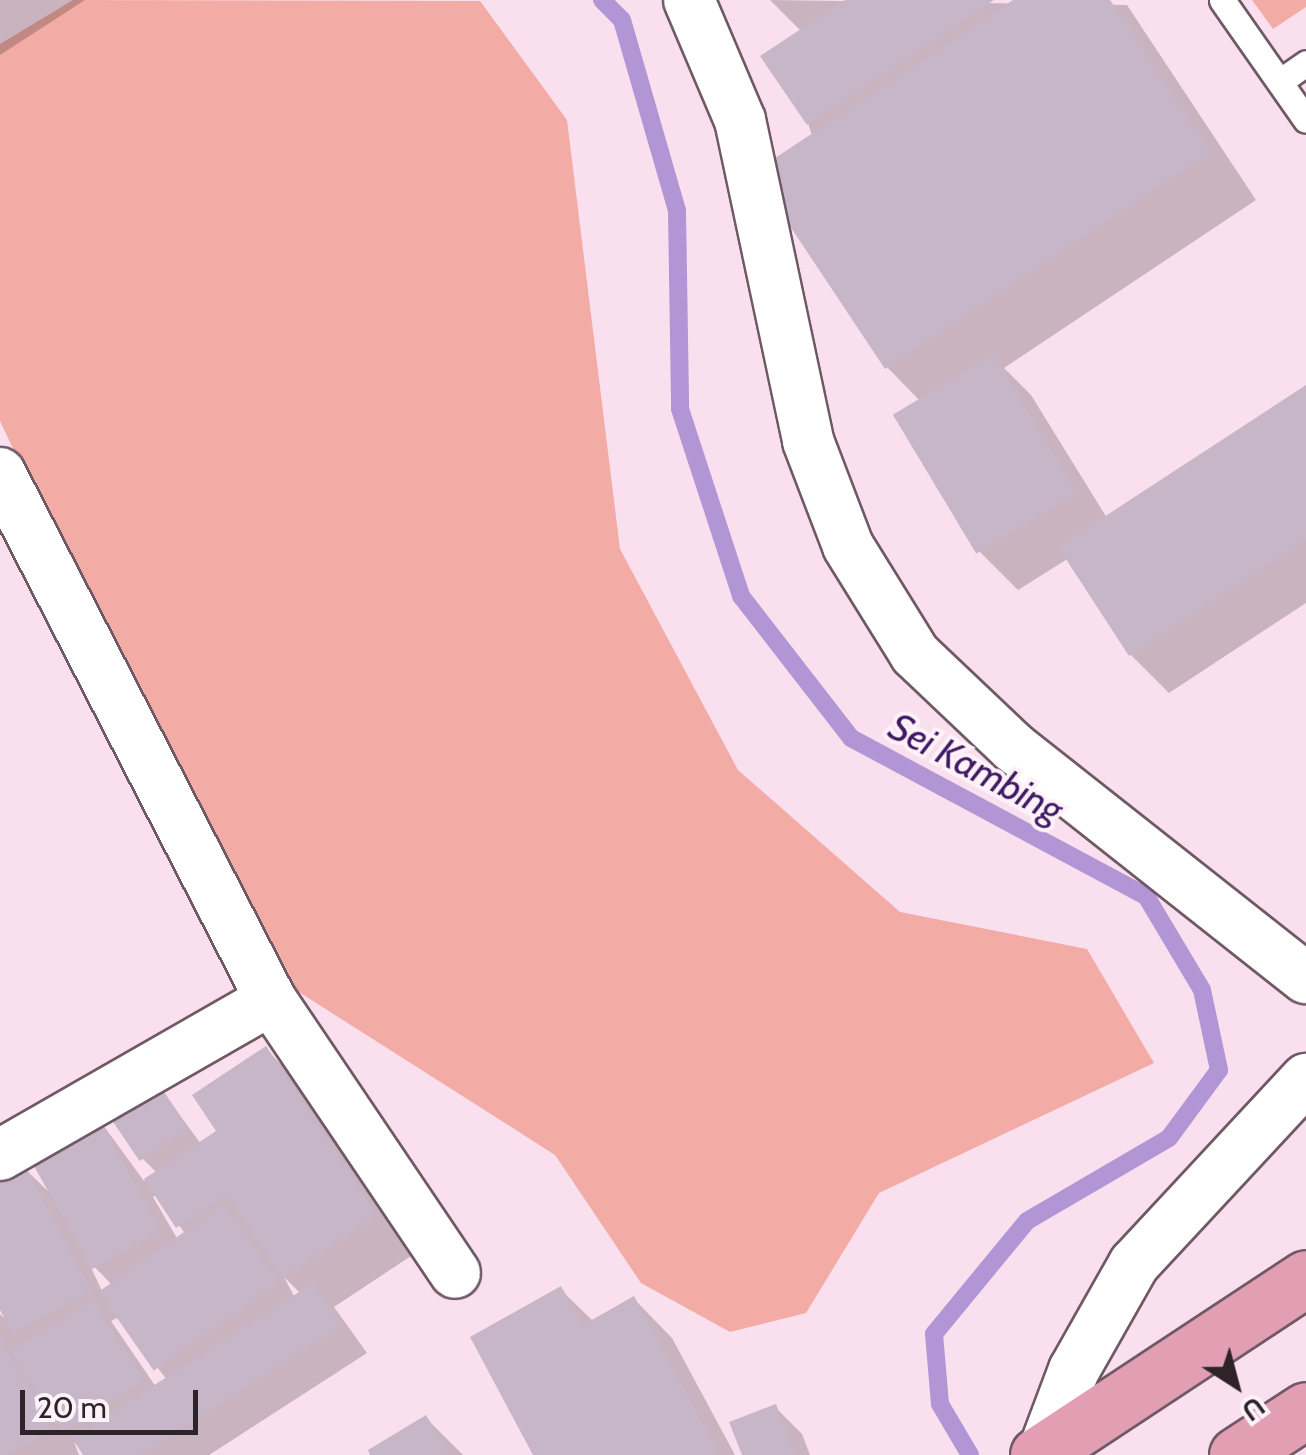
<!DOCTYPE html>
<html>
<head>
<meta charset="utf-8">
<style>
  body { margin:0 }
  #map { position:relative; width:1306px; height:1455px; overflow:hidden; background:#fae0ee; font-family:Cabin,sans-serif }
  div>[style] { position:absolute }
  .green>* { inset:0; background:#f3aba5 }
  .shadow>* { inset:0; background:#0003 }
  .stream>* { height:18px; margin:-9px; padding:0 9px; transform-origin:9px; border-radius:9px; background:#b195d5 }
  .building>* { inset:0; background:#c7b5c8; transform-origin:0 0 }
  .roads { filter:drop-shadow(2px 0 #6f5965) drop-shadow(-2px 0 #6f5965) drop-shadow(0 2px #6f5965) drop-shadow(0 -2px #6f5965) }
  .lane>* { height:25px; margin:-12.5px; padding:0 12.5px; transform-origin:12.5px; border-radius:12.5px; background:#fff }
  .street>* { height:50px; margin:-25px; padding:0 25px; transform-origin:25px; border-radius:25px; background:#fff }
  .primary>* { height:55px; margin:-27.5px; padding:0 27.5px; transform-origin:27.5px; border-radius:27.5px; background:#e29eb2 }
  span { translate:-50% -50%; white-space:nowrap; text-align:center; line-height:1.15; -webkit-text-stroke:8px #fdf2f8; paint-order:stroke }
  .water-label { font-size:38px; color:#401964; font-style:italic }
  .north { position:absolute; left:1186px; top:1335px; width:100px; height:100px; -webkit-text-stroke:8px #fdf2f8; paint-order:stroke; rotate:144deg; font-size:28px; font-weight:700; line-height:40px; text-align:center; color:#2d2328 }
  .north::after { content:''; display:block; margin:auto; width:35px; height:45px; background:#2d2328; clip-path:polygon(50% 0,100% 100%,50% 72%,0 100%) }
  .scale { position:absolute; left:20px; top:1390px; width:178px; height:45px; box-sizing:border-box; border:5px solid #2d2328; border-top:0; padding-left:12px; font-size:30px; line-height:35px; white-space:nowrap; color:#2d2328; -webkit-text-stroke:8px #fdf2f8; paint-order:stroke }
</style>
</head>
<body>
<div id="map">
  <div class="green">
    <i style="clip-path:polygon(73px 0,480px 1px,567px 120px,620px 549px,738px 770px,900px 912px,1087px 949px,1154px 1063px,879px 1193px,806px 1313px,730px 1332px,641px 1283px,555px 1155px,258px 966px,0 421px,0 44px)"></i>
    <i style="clip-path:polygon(1252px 0,1306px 0,1306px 7px,1273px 29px)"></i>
  </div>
  <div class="shadow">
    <i style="clip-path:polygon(0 0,85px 0,0 55px)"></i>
    <i style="clip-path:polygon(770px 0,1127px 5px,1256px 200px,1004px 368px,1031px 395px,1107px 518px,1306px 388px,1306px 603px,1169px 693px,1131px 655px,1069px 558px,1018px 590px,980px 552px,920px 401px,887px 367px,808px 123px,802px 32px)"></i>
    <i style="clip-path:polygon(evenodd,266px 1049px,304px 1088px,414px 1254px,334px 1307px,367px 1353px,209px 1455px,86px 1455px,74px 1442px,79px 1455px,0 1455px,0 1314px,8px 1322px,0 1304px,23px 1167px,52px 1195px,95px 1114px,144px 1181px,157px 1173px,142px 1158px,156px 1083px,201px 1144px,220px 1132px,266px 1049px,157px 1194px,186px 1235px,178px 1240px,153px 1197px,157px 1194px,266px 1049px,87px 1259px,113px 1286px,103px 1293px,87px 1259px,266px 1049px,284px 1277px,301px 1294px,295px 1298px,284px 1277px,266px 1049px,119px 1317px,167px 1380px,156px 1387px,111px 1321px,119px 1317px)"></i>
    <i style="clip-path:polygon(560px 1289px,594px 1322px,634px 1299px,672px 1338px,735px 1455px,536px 1455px)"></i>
    <i style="clip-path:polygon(775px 1407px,802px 1434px,810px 1455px,745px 1455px)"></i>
    <i style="clip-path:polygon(426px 1418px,463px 1455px,373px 1455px)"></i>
  </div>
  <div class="stream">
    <i style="left:602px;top:0;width:28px;rotate:45deg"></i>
    <i style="left:622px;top:20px;width:198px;rotate:73.9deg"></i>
    <i style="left:677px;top:210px;width:199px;rotate:89.1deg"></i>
    <i style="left:680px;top:409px;width:197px;rotate:71.9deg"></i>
    <i style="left:741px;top:596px;width:180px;rotate:52.2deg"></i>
    <i style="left:851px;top:738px;width:335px;rotate:28.2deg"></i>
    <i style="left:1146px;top:896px;width:109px;rotate:59.2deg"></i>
    <i style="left:1202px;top:990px;width:82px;rotate:78deg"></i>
    <i style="left:1219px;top:1070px;width:84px;rotate:126.3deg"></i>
    <i style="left:1169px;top:1138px;width:164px;rotate:149.7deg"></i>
    <i style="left:1027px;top:1221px;width:146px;rotate:129.5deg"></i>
    <i style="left:934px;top:1334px;width:70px;rotate:85.1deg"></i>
    <i style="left:940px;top:1404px;width:59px;rotate:59.5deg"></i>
  </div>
  <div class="building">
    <i style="clip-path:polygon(845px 0,994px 0,807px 125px,760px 56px)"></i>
    <i style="clip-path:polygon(1013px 0,1110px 0,1211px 152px,885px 369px,754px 172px)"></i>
    <i style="left:994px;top:354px;width:162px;height:118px;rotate:59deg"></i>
    <i style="clip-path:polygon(1306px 385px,1306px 540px,1129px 656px,1058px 547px)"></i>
    <i style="clip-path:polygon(266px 1046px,378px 1215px,282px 1279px,226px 1195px,176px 1228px,144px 1179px,216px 1131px,192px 1095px)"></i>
    <i style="left:156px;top:1080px;width:58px;height:59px;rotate:56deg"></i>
    <i style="left:95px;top:1111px;width:137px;height:80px;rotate:61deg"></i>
    <i style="clip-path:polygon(24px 1164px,92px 1291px,12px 1333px,0 1310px,0 1176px)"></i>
    <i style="left:224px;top:1204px;width:96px;height:153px;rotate:55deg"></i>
    <i style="clip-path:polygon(313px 1283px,342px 1325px,141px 1455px,83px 1455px,72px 1438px)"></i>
    <i style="clip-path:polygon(561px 1286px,583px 1325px,634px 1296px,720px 1455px,533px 1455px,470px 1337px)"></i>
    <i style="left:93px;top:1299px;width:97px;height:98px;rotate:58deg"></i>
    <i style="clip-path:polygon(0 1333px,51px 1432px,6px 1455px,0 1455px)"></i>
    <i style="clip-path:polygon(776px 1404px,795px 1455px,742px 1455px,729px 1422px)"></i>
    <i style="clip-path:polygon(426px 1415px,450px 1455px,370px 1455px,368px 1450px)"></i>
  </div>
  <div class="roads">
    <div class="lane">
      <i style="left:1222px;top:0;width:146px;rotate:55deg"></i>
      <i style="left:1282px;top:80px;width:29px;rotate:-35deg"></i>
    </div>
    <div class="street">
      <i style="left:689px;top:0;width:130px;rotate:67deg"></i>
      <i style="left:740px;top:120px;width:328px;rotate:78deg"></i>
      <i style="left:808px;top:441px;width:112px;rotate:69.1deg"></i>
      <i style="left:848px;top:546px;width:127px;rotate:58.2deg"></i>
      <i style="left:915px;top:654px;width:135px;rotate:43.5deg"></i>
      <i style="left:1013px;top:747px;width:373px;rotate:38.3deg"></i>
      <i style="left:0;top:473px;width:593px;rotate:62.79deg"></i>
      <i style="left:271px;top:1000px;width:329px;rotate:56deg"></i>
      <i style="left:0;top:1155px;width:312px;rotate:-29.8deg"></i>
      <i style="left:1042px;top:1455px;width:91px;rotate:-69.4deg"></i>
      <i style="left:1074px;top:1370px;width:122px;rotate:-60.5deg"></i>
      <i style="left:1134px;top:1264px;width:253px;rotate:-47.1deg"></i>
    </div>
    <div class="primary">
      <i style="left:1038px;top:1455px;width:321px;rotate:-33.4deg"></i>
      <i style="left:1237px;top:1455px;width:82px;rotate:-33.1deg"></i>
    </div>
  </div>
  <div class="water-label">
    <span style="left:976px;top:768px;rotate:28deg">Sei Kambing</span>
  </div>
  <div class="north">U</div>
  <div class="scale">20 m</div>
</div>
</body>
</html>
